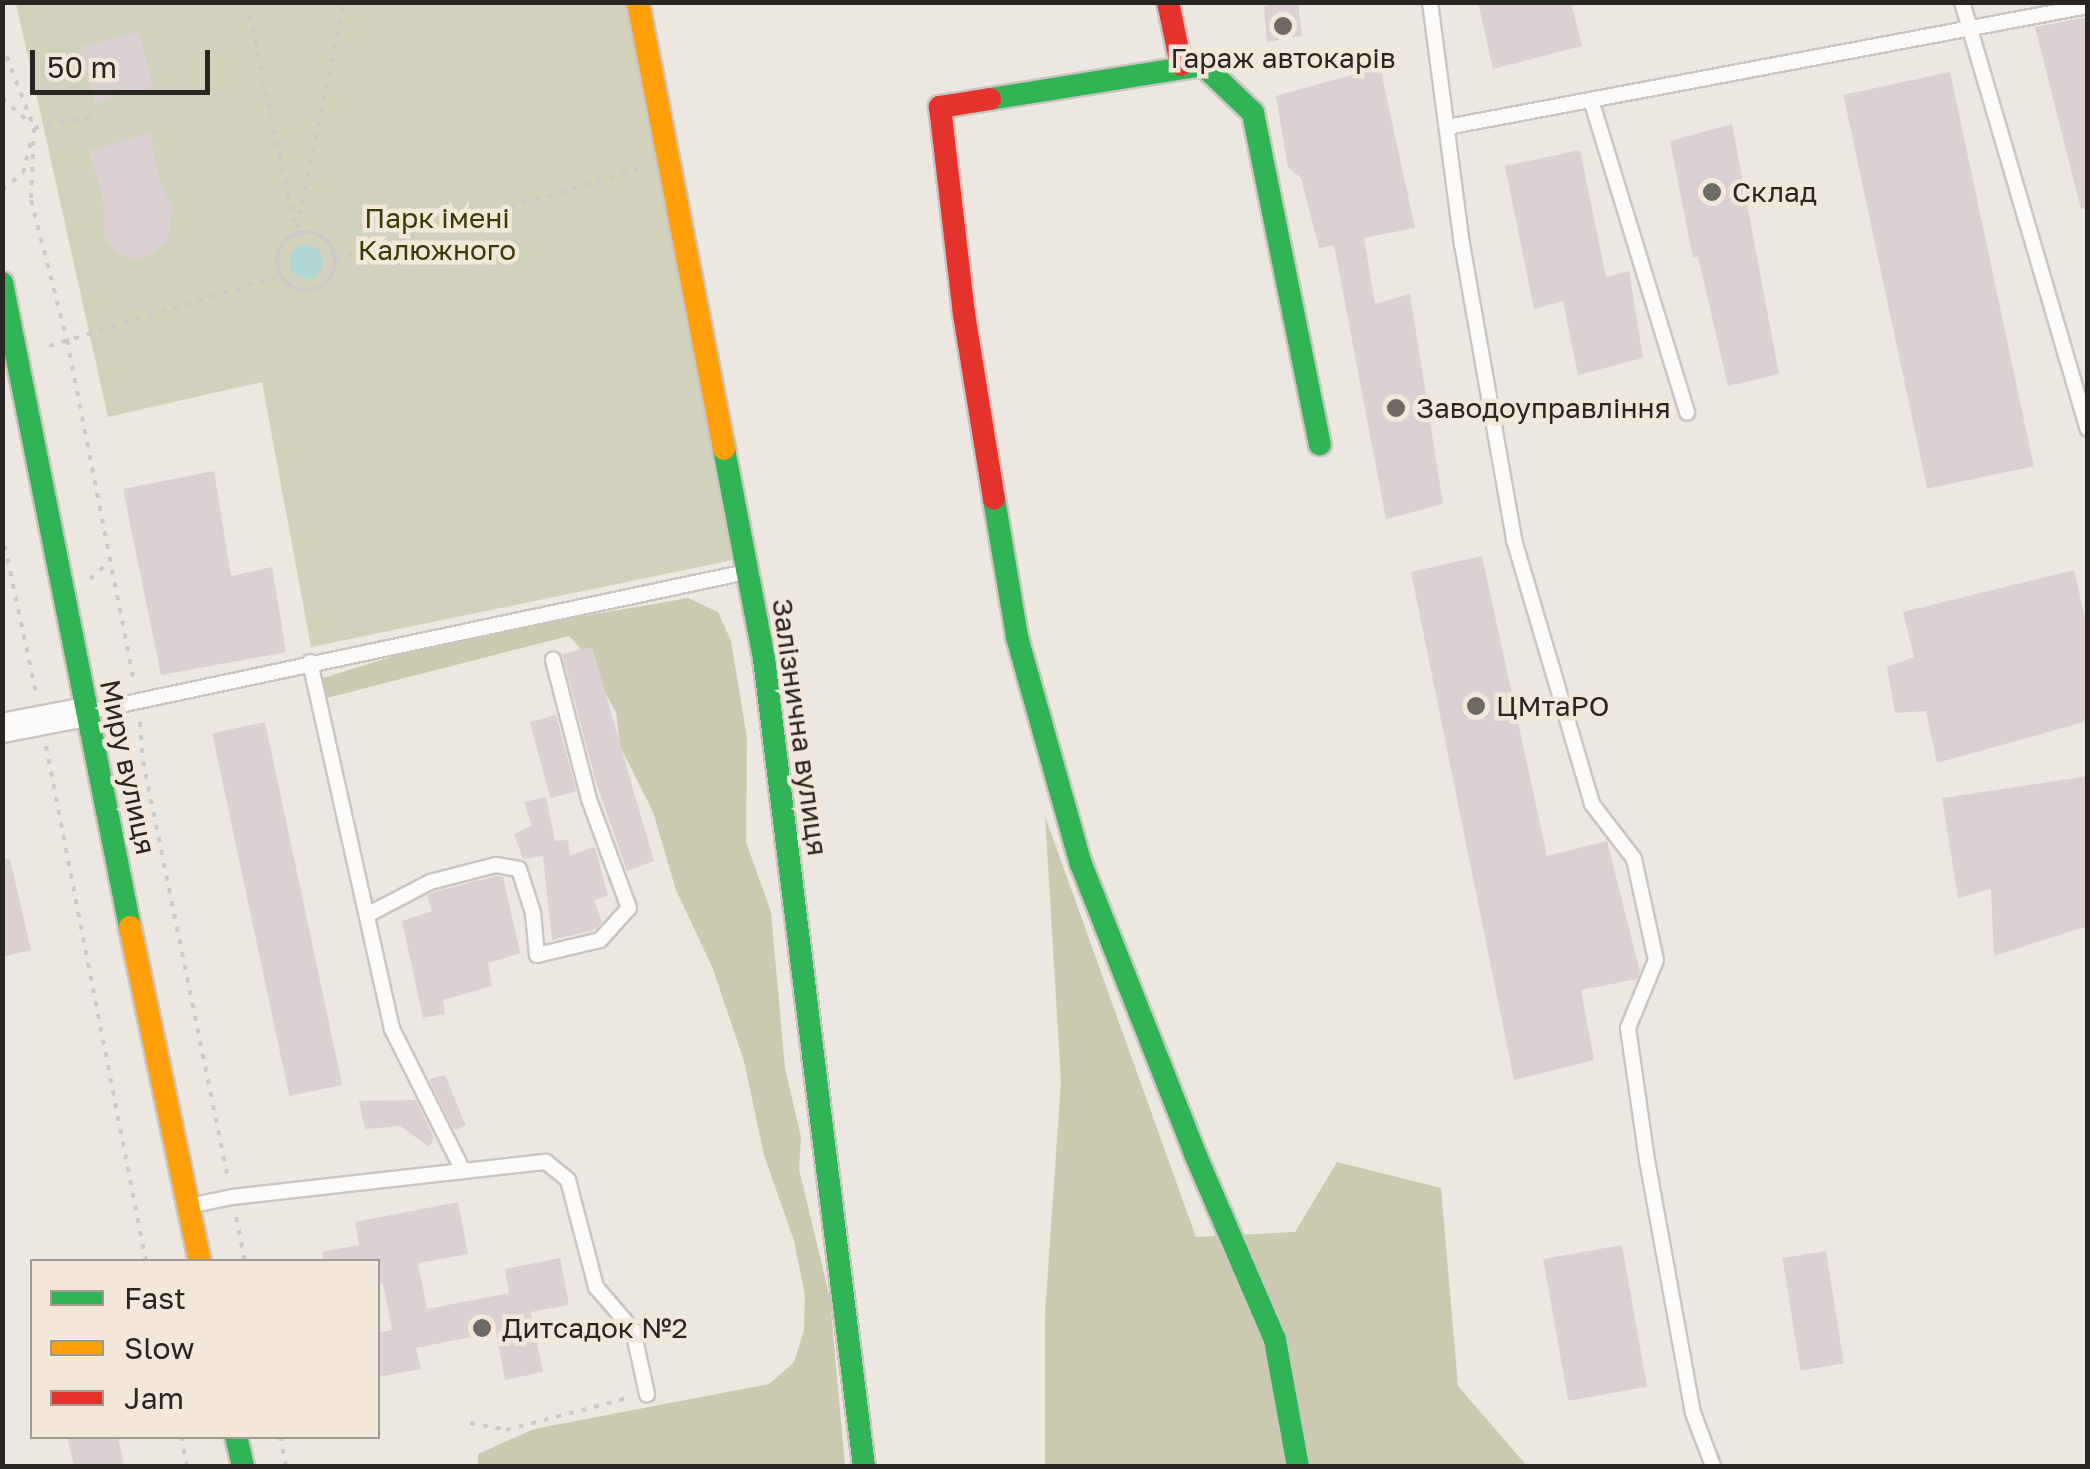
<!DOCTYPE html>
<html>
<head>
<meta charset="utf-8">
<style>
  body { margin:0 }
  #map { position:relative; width:2090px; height:1469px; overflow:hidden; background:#ede7e1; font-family:"Golos Text",sans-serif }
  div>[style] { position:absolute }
  .green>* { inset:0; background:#d2d1bc }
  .forest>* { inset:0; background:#cbcab0 }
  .water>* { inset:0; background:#afd6d4 }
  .round { border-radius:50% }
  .building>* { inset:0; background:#dcd0d2; transform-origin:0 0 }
  .path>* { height:4px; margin-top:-2px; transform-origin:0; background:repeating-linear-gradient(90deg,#cbc9c7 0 5px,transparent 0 13px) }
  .path>.ring { margin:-2px; padding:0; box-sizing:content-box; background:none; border:4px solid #cbc9c7; border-radius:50% }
  .roads { filter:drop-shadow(2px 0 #cac5c0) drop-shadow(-2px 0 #cac5c0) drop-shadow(0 2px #cac5c0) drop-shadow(0 -2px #cac5c0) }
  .lane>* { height:14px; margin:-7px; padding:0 7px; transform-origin:7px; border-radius:7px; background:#fcfbfa }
  .street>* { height:28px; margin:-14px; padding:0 14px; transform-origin:14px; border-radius:14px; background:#fcfbfa }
  .fast>* { height:22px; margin:-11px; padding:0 11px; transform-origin:11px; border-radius:11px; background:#30b455 }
  .slow>* { height:22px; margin:-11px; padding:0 11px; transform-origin:11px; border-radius:11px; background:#ff9f0a }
  .jam>* { height:22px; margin:-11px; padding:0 11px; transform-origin:11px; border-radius:11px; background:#e5322d }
  .dots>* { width:28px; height:28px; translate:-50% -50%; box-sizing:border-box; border:5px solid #f3e7db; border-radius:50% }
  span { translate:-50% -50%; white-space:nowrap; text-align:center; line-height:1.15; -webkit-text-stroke:9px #f3e7db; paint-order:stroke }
  .poi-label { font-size:28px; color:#292521 }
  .left { translate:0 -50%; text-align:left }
  .park-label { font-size:28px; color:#3a3c05 }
  .street-label { font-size:28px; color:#292521 }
  .frame { position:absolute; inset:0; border:5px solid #292521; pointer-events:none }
  .legend { position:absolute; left:30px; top:1259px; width:350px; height:180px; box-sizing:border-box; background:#f3e7db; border:2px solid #a29991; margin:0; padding:12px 18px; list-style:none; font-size:30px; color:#292521 }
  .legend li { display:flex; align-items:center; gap:20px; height:50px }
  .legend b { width:50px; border:2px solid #a29991 }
  .scale { position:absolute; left:30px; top:50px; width:180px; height:45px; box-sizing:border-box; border:5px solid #292521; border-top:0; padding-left:12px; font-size:30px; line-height:35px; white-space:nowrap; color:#292521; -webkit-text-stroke:8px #f3e7db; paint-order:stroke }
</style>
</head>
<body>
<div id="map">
  <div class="green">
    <i style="clip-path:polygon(16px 3px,626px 3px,733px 560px,311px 647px,262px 382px,108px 417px)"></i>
  </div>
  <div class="forest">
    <i style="clip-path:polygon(688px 598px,718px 612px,731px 641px,747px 738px,746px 842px,771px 912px,785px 1068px,801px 1137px,799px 1169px,830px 1298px,845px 1466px,478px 1466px,478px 1454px,534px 1429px,769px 1384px,794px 1362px,804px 1330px,805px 1295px,794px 1241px,764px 1155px,744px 1061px,713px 969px,676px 890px,653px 812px,620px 746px,616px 712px,580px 648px,569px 636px,319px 700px,317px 680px,446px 640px)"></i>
    <i style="clip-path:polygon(1045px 816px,1196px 1237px,1295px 1232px,1337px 1162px,1441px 1188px,1458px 1386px,1527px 1466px,1045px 1466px,1045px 1314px,1061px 1081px)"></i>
  </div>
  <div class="water">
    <i class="round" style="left:289px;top:245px;width:34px;height:34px"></i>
  </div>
  <div class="building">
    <i style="clip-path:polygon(1275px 2px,1298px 2px,1302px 36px,1267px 42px,1264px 7px)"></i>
    <i style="clip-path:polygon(1478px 2px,1571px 2px,1582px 46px,1493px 69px)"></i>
    <i style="clip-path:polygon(2088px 17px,2088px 208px,2081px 209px,2035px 27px)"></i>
    <i style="left:139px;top:32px;width:56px;height:61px;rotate:75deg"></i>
    <i style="clip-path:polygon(1380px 67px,1415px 228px,1364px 238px,1375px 304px,1410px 294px,1443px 504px,1386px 519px,1334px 245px,1319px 248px,1301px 178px,1288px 168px,1276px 96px)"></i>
    <i style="left:1950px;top:72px;width:403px;height:109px;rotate:78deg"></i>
    <i style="clip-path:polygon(1732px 124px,1779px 374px,1728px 386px,1698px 256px,1693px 258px,1670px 141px)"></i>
    <i style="clip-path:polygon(150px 133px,159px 179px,172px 207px,170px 226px,166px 242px,147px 257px,132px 260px,114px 249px,104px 236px,103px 198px,89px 151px)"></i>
    <i style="clip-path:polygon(1580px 150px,1606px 277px,1629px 271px,1643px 358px,1578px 375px,1563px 301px,1534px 309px,1505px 166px)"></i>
    <i style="clip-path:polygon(214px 471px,231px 576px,272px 567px,286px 652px,161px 675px,123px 489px)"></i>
    <i style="clip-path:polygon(1482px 556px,1547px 856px,1607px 841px,1640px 972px,1637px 979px,1581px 990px,1594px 1060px,1514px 1080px,1411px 572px)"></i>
    <i style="clip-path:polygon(2074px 570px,2088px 632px,2088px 721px,1937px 763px,1926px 711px,1895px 713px,1887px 667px,1914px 657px,1903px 612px)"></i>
    <i style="clip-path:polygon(592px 647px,654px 861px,627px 871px,596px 782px,562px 654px)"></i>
    <i style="left:556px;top:715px;width:79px;height:27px;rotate:75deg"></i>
    <i style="left:265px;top:722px;width:371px;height:54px;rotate:78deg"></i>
    <i style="clip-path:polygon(2088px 776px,2088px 926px,1994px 956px,1991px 889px,1958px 898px,1942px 798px)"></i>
    <i style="clip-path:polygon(546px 797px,555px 841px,568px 840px,570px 855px,595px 847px,608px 896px,594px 900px,602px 922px,594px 930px,552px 940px,543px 856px,523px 859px,514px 834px,532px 826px,524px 802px)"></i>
    <i style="clip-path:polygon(2px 859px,10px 859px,31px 950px,2px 957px)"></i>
    <i style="clip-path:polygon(496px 876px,503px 877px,520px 953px,488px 963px,492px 986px,443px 1000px,445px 1014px,423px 1018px,402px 921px,432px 911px,427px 896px,434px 892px)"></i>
    <i style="clip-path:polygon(445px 1075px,466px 1126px,454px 1130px,429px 1079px)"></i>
    <i style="clip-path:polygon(416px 1100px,434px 1138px,429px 1147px,400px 1126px,365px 1129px,359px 1101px)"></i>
    <i style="clip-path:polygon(458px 1202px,468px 1254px,418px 1263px,427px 1309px,509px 1293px,505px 1269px,560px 1258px,569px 1305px,531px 1312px,543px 1372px,505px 1380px,496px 1332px,416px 1348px,421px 1369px,378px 1377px,378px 1333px,392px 1330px,383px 1283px,378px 1284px,378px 1262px,323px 1262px,322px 1252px,359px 1245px,355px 1222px)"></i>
    <i style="left:1622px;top:1245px;width:144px;height:80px;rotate:80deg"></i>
    <i style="left:1826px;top:1251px;width:114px;height:44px;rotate:81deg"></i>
    <i style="clip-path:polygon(67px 1436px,118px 1436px,124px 1466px,74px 1466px)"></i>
  </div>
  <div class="path">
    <i style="left:247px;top:2px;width:236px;rotate:78deg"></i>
    <i style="left:2px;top:44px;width:90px;rotate:69.1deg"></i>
    <i style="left:34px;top:128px;width:72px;rotate:92.4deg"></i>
    <i style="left:31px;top:200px;width:145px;rotate:75.6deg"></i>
    <i style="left:67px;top:340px;width:349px;rotate:78.9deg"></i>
    <i style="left:2px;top:98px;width:39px;rotate:42deg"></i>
    <i style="left:34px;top:128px;width:58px;rotate:-10.9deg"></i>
    <i style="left:2px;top:190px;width:27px;rotate:-39deg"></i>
    <i style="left:23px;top:173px;width:37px;rotate:-76deg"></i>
    <i style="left:297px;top:228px;width:231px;rotate:-78.3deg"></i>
    <i class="ring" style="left:277px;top:232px;width:54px;height:54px"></i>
    <i style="left:335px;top:259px;width:317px;rotate:-16.5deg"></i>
    <i style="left:49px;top:346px;width:241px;rotate:-16.9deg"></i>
    <i style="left:2px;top:533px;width:168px;rotate:78deg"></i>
    <i style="left:90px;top:579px;width:25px;rotate:-42deg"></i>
    <i style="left:140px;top:722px;width:39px;rotate:86deg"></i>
    <i style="left:143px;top:761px;width:426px;rotate:78.5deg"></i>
    <i style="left:46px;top:746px;width:526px;rotate:79.03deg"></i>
    <i style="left:236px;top:1217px;width:46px;rotate:78.7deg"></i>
    <i style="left:470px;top:1423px;width:37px;rotate:11deg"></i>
    <i style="left:506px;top:1430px;width:126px;rotate:-14.7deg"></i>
    <i style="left:181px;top:1436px;width:31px;rotate:79deg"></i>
    <i style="left:280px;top:1436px;width:31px;rotate:79deg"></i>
  </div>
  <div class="roads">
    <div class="lane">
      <i style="left:1430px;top:2px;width:244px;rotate:82.5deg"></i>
      <i style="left:1462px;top:244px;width:301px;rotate:80deg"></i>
      <i style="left:1514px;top:540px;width:275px;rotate:73.5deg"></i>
      <i style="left:1592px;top:804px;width:69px;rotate:52.6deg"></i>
      <i style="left:1634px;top:859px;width:103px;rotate:77.7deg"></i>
      <i style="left:1656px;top:960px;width:74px;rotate:112.4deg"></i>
      <i style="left:1628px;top:1028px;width:133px;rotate:81.8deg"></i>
      <i style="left:1647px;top:1160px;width:257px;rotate:79.7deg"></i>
      <i style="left:1693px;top:1413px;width:57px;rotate:69.3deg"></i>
      <i style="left:1962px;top:2px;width:445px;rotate:73.6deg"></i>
      <i style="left:1591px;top:100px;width:327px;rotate:72.9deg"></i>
      <i style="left:1447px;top:127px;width:652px;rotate:-10.69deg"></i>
      <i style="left:310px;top:662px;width:376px;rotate:77.4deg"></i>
      <i style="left:392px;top:1029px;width:159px;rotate:63.4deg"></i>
      <i style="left:87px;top:712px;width:674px;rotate:-11.99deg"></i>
      <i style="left:367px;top:915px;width:71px;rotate:-27.6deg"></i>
      <i style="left:430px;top:882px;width:68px;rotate:-14.4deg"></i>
      <i style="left:496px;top:865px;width:23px;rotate:10deg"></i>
      <i style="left:519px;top:869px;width:46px;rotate:72.3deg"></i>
      <i style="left:533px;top:913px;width:42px;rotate:84.6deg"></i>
      <i style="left:537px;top:955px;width:65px;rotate:-13.4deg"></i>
      <i style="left:600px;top:940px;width:43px;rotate:-47.8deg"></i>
      <i style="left:629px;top:908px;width:116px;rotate:-110.2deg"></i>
      <i style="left:589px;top:799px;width:144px;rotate:-104.5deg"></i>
      <i style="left:189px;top:1206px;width:44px;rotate:-11.8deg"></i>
      <i style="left:232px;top:1197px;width:316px;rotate:-6.4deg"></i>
      <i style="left:546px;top:1162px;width:28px;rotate:39deg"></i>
      <i style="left:568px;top:1180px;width:111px;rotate:75.3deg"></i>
      <i style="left:596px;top:1287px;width:57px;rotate:49.3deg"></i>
      <i style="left:633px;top:1330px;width:66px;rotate:77.7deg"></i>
    </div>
    <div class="street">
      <i style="left:2px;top:728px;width:85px;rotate:-10.9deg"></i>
    </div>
    <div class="fast">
      <i style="left:990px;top:99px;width:216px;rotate:-9.1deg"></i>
      <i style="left:1203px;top:65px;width:69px;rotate:43.8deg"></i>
      <i style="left:1253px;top:113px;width:338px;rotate:78.6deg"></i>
      <i style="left:2px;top:283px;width:657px;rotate:78.76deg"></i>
      <i style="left:724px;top:449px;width:214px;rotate:79.2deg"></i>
      <i style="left:764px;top:659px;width:813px;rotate:82.94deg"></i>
      <i style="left:994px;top:499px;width:140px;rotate:80.5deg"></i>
      <i style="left:1017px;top:637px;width:236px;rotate:74.3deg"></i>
      <i style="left:1081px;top:864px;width:312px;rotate:68.5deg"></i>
      <i style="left:1195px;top:1154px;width:202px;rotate:66.7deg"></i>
      <i style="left:1275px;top:1340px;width:128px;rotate:79.7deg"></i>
      <i style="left:236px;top:1436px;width:31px;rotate:77deg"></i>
    </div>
    <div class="slow">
      <i style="left:638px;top:2px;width:455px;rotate:79.1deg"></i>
      <i style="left:130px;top:927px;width:342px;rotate:78.2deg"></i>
    </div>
    <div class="jam">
      <i style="left:1168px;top:2px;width:64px;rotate:78.3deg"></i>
      <i style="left:990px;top:99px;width:51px;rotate:170.9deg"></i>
      <i style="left:940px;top:107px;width:208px;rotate:83.4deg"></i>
      <i style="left:964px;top:314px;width:187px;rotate:80.8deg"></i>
    </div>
  </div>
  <div class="dots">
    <i style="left:1283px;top:26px;background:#6e6964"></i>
    <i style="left:1712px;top:192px;background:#6e6964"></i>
    <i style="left:1396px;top:408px;background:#6e6964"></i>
    <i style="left:1476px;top:706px;background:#6e6964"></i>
    <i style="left:482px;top:1328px;background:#6e6964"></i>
  </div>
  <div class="poi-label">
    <span style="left:1283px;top:58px">Гараж автокарів</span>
    <span class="left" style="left:1732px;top:192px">Склад</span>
    <span class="left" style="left:1416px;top:408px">Заводоуправління</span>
    <span class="left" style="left:1496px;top:706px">ЦМтаРО</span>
    <span class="left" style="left:502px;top:1328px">Дитсадок №2</span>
  </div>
  <div class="park-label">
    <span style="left:437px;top:234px">Парк імені<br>Калюжного</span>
  </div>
  <div class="street-label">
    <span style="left:800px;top:727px;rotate:82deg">Залізнична вулиця</span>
    <span style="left:128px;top:767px;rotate:78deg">Миру вулиця</span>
  </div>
  <div class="frame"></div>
  <ul class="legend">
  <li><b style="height:12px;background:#30b455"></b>Fast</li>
  <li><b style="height:12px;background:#ff9f0a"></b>Slow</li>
  <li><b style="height:12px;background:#e5322d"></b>Jam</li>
  </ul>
  <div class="scale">50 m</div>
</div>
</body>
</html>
